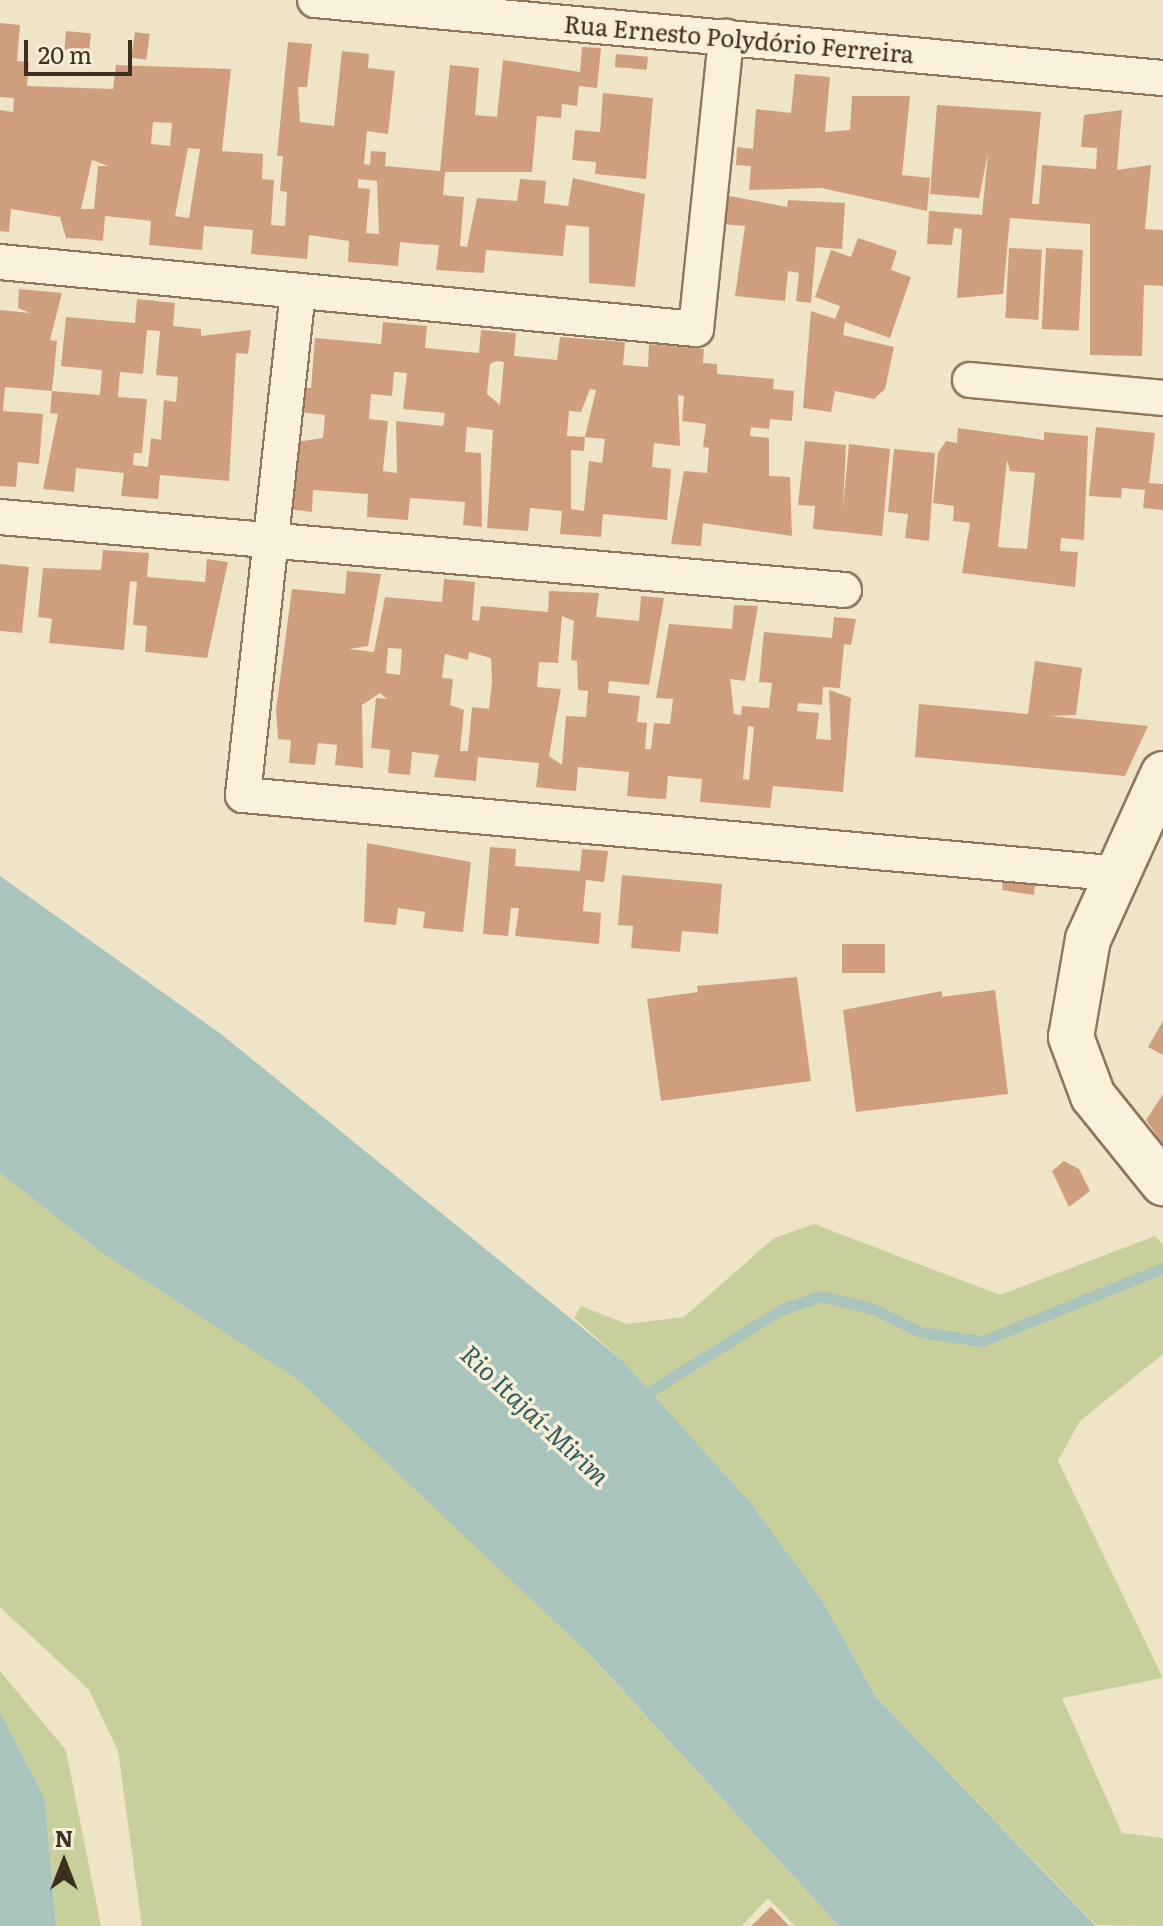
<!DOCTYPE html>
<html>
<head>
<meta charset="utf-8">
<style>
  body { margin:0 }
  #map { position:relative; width:1163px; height:1926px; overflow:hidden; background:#f0e4c8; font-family:Literata,serif }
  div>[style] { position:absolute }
  .green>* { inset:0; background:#c9cf9b }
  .water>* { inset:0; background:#a9c4bc }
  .stream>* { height:11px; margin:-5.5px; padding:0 5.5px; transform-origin:5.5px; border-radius:5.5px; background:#a9c4bc }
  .building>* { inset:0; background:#cf9f7d; transform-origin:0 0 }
  .roads { filter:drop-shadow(2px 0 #8d765c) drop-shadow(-2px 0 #8d765c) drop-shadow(0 2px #8d765c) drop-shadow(0 -2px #8d765c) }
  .street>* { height:34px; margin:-17px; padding:0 17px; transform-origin:17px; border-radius:17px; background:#faf1dc }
  .secondary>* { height:44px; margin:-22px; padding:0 22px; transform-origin:22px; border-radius:22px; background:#faf1dc }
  span { translate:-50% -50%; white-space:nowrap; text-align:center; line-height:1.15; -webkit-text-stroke:7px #f7eed8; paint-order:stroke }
  .street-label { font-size:24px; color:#3d2e20 }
  .water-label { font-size:26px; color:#2f5d5a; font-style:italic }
  .north { position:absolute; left:24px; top:1822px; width:80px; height:80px; -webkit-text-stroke:6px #f7eed8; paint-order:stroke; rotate:0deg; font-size:22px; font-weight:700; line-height:32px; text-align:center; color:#3d2e20 }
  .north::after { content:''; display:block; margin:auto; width:28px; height:36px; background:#3d2e20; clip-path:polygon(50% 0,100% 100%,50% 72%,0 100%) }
  .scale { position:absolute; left:24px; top:40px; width:108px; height:36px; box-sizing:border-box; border:4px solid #3d2e20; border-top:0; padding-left:10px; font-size:24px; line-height:28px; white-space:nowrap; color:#3d2e20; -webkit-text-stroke:6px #f7eed8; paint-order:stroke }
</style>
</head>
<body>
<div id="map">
  <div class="green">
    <i style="clip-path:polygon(0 1173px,102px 1253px,300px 1380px,583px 1648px,839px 1926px,795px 1926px,768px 1898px,742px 1926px,142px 1926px,118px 1751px,89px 1690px,0 1607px)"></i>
    <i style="clip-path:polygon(814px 1224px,1000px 1295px,1155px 1236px,1163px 1245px,1163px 1354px,1080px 1421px,1058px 1461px,1163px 1678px,1062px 1698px,1122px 1833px,1163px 1838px,1163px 1926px,1096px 1925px,876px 1697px,822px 1600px,750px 1502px,623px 1361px,574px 1318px,581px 1306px,627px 1324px,684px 1317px,774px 1238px)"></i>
    <i style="clip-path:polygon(0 1671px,66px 1750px,101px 1926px,56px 1926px,45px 1799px,0 1712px)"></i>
  </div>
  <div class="water">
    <i style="clip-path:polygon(0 876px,221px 1034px,623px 1361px,750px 1502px,822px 1600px,876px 1697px,1096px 1926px,839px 1926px,589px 1654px,300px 1381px,102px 1253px,0 1173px)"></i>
    <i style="clip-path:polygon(0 1712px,45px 1799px,56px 1926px,0 1926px)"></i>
  </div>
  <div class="stream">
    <i style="left:641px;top:1397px;width:164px;rotate:-32deg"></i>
    <i style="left:780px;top:1310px;width:43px;rotate:-18.9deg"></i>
    <i style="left:821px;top:1296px;width:51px;rotate:13.5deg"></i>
    <i style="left:871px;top:1308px;width:55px;rotate:26.1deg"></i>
    <i style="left:920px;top:1332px;width:63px;rotate:8.3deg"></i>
    <i style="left:982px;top:1341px;width:195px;rotate:-22deg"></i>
  </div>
  <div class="building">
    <i style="clip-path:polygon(evenodd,0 23px,20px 25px,17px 61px,29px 62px,27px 86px,113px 89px,116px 65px,231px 69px,222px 151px,263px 154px,262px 179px,274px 180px,271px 225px,285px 226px,287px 192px,280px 191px,283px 156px,277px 156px,288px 42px,312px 44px,307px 87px,298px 87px,300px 122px,334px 126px,342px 51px,369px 54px,368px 68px,395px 71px,388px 134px,367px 131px,364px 164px,370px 165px,371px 151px,386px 152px,385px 166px,440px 171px,450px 65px,479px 68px,475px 115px,497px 117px,503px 60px,580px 72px,582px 47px,601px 48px,597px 88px,579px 86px,577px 106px,562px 104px,561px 118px,537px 116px,532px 172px,445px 172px,443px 195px,464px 197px,460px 246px,467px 247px,477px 198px,517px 201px,520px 179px,546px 181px,544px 203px,568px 206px,573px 178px,645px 194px,635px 287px,589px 283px,589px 227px,566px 225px,563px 256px,486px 250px,484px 273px,436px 270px,439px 245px,419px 244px,400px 242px,398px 266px,348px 262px,349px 241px,309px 235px,307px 259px,251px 254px,253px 230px,204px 226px,202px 250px,149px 245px,151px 221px,134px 219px,105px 216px,103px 241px,86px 239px,66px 238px,60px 217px,11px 209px,9px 232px,0 231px,0 110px,13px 112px,14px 98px,0 97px,0 23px,153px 122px,172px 123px,170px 146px,151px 144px,153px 122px,0 23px,188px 148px,200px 149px,189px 218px,175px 216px,188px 148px,0 23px,92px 160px,108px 166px,98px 166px,94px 209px,81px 209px,92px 160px,0 23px,358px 179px,377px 181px,379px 234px,366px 233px,370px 189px,358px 188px,358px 179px)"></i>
    <i style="left:66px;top:31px;width:25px;height:19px;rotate:5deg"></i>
    <i style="left:135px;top:32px;width:15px;height:26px;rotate:8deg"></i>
    <i style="left:616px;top:54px;width:32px;height:13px;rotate:5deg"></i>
    <i style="clip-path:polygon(795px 74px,830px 77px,825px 132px,850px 130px,852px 96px,910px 96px,902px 175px,930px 178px,927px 211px,821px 188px,749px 190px,751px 166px,736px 165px,737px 147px,753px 149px,756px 109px,791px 113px)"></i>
    <i style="clip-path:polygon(603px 93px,653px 98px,646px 179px,595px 174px,596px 162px,572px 160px,575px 130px,600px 132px)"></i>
    <i style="clip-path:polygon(937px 105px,1041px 112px,1032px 204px,1039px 204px,1042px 165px,1096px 169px,1097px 148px,1081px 147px,1084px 115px,1122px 110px,1117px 170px,1151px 165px,1145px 229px,1163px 230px,1163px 286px,1144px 285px,1142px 356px,1090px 355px,1090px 224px,1010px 218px,1003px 294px,957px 298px,962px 229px,954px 228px,952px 245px,927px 244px,929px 211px,982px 215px,988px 153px,979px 198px,930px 194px)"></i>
    <i style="clip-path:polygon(724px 195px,787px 207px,788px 200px,845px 203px,842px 249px,816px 247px,811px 303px,796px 301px,799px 273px,788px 271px,785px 301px,735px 296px,745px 226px,721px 224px)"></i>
    <i style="clip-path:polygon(858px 238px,897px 251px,891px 270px,911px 277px,890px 338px,845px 322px,843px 335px,894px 347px,885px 389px,874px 399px,835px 391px,831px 412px,803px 408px,811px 311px,835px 319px,840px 306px,815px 297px,831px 250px,851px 257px)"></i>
    <i style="left:1009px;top:248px;width:33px;height:70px;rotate:3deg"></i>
    <i style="left:1046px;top:248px;width:37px;height:81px;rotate:3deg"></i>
    <i style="clip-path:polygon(19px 289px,62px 293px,50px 340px,57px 341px,52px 391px,5px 387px,3px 411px,43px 414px,39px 464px,18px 462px,16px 487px,0 486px,0 310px,30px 313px,18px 308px)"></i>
    <i style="clip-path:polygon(evenodd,137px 299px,175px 303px,173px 326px,201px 329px,201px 336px,251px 330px,248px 354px,236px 353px,229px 481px,160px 475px,158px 499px,121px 496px,124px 473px,76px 468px,74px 492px,43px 489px,58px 414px,50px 413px,52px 391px,100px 395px,102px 370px,61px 366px,66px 317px,135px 323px,137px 299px,147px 330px,160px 331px,156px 375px,178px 377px,176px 402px,164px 400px,161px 440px,151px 438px,148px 467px,133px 465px,134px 453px,142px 453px,147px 399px,118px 397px,120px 372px,143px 374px,147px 330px)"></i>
    <i style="clip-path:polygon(evenodd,383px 322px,427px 326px,425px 348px,479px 353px,481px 330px,516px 333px,514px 356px,557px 360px,560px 337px,625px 342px,623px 365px,648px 367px,649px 344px,704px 349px,703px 363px,717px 364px,717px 374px,774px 379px,773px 389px,794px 391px,792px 421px,770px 419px,769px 429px,751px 427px,750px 436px,769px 438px,769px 476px,790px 477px,792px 536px,703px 523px,701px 546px,671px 544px,684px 471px,707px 473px,709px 448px,703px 447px,706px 424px,682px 421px,684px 396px,678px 395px,680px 446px,654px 443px,652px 467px,671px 469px,667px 520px,603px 514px,601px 537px,575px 535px,560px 534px,562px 511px,530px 508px,528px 531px,487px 528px,493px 430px,467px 427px,465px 452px,481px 453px,482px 527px,463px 525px,465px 502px,410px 498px,408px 520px,367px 517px,368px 494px,313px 490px,312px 512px,289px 509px,296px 442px,323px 438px,325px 415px,299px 412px,301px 388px,311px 388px,315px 338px,381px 344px,383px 322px,497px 361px,504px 362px,500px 405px,487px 394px,490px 364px,497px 361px,383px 322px,394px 372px,407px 373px,403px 409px,445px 413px,443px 426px,396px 421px,397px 473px,383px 471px,388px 421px,369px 419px,371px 394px,392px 396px,394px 372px,383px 322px,590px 389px,596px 390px,585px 437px,605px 439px,602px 463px,589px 461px,584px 511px,571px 509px,571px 450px,584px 451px,585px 437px,567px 436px,569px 411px,581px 412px,590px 389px)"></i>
    <i style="clip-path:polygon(1096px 427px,1155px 433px,1149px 483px,1163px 484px,1163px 510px,1143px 508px,1145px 490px,1122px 488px,1121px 498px,1089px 496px)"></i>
    <i style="clip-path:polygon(evenodd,958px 428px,1044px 440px,1044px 432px,1088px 436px,1084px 540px,1061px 538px,1060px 551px,1078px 552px,1075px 587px,962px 573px,970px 523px,953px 521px,954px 506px,933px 503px,938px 453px,946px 441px,957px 443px,958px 428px,1007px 460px,1010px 471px,1035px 473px,1027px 549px,998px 547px,1007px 460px)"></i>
    <i style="clip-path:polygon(805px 441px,846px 445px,843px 508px,849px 444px,890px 449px,882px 536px,813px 529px,815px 506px,798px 505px)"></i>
    <i style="clip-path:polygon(894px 449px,935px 453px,929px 541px,905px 538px,908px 514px,888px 512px)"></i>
    <i style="clip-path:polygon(103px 550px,149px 553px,147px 577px,205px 582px,207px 559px,228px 562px,207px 658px,145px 652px,147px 626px,133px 625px,137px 582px,130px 581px,124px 650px,49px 643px,52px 619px,38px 617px,43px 568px,101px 570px)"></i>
    <i style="clip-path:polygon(0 564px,29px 567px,22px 633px,0 631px)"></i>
    <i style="clip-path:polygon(evenodd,347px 571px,381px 574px,368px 646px,349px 649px,374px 652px,385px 597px,442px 602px,444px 579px,475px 582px,472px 620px,479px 621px,481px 606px,548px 612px,549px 591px,599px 593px,596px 617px,639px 621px,641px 596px,664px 598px,649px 685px,609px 681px,608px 693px,640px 696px,637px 722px,647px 723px,645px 749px,651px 749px,654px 723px,670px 724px,673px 699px,656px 698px,669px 624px,732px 629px,734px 605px,758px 606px,745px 681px,730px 679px,734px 714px,741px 715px,742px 706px,769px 708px,772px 683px,759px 682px,764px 632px,832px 638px,834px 617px,856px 619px,851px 645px,844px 644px,840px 688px,823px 687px,822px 705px,798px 703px,797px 711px,819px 713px,816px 739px,831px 740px,829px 690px,851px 698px,843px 792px,773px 786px,770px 808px,700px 802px,702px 779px,668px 776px,666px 799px,647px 798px,627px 796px,629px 772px,578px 767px,576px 791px,553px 789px,536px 787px,539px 763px,478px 757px,476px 781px,434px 777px,439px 755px,412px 752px,410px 775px,388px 773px,390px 750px,371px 748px,376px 698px,387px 699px,380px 693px,362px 705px,363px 768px,335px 765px,337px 745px,318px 743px,315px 765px,289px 763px,291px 740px,278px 739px,276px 710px,292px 589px,345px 594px,347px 571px,562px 616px,574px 621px,571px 660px,577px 661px,578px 690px,588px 691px,586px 717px,566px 716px,562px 765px,549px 756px,561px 689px,537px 687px,539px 662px,558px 663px,562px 616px,347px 571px,388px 648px,402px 649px,400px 675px,386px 673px,388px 648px,347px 571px,469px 652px,491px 658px,492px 682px,489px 709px,472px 707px,468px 751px,460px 751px,464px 710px,450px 705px,453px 679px,442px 678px,445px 654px,468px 660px,469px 652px,347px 571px,748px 726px,754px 727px,749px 780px,743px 779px,748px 726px)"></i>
    <i style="clip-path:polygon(1035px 661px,1082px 668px,1076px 715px,1050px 716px,1148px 726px,1125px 776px,915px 757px,919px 704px,1028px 714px)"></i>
    <i style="clip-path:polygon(367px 843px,471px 862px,463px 932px,423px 928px,425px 912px,398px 908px,396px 925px,364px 922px)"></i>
    <i style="clip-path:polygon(490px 847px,516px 849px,515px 866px,580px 871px,582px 849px,608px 851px,604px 882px,586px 880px,583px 911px,601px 913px,599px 944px,515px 936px,519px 908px,511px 908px,508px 936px,483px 934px)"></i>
    <i style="clip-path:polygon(1004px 871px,1036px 872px,1034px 895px,1002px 890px)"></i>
    <i style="clip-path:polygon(622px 875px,722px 884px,718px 934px,682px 931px,680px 952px,631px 948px,633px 926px,618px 925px)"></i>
    <i style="left:885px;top:944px;width:29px;height:43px;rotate:90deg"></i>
    <i style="clip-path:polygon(797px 977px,811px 1081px,661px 1101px,647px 999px,698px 992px,697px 986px)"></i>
    <i style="clip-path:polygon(995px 990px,1008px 1094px,856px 1112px,843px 1010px,942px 991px,942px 997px)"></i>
    <i style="clip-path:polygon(1163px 1021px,1163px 1055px,1148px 1047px)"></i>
    <i style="clip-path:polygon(1163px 1094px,1163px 1144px,1146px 1120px)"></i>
    <i style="clip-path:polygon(1064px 1161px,1079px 1169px,1090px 1191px,1069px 1207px,1052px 1171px)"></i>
    <i style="clip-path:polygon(771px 1907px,789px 1926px,751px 1926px)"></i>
  </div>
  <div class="roads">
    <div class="street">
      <i style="left:315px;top:0;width:852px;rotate:5.26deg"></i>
      <i style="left:0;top:262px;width:699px;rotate:5.5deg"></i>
      <i style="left:696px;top:329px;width:294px;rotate:-84.1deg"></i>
      <i style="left:298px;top:291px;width:507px;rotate:96.23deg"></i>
      <i style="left:243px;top:795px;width:882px;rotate:5.14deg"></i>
      <i style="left:970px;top:380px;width:194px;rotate:5.3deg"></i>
      <i style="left:0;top:517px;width:847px;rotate:4.94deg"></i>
    </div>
    <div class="secondary">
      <i style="left:1163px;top:774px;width:181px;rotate:114.4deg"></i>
      <i style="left:1088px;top:939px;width:99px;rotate:99.8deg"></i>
      <i style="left:1071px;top:1037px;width:63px;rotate:69.6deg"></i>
      <i style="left:1093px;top:1096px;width:112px;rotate:51.2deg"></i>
    </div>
  </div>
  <div class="street-label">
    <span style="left:739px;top:38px;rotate:5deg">Rua Ernesto Polydório Ferreira</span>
  </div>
  <div class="water-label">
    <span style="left:536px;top:1414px;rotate:43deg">Rio Itajaí-Mirim</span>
  </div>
  <div class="north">N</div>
  <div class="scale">20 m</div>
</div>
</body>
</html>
